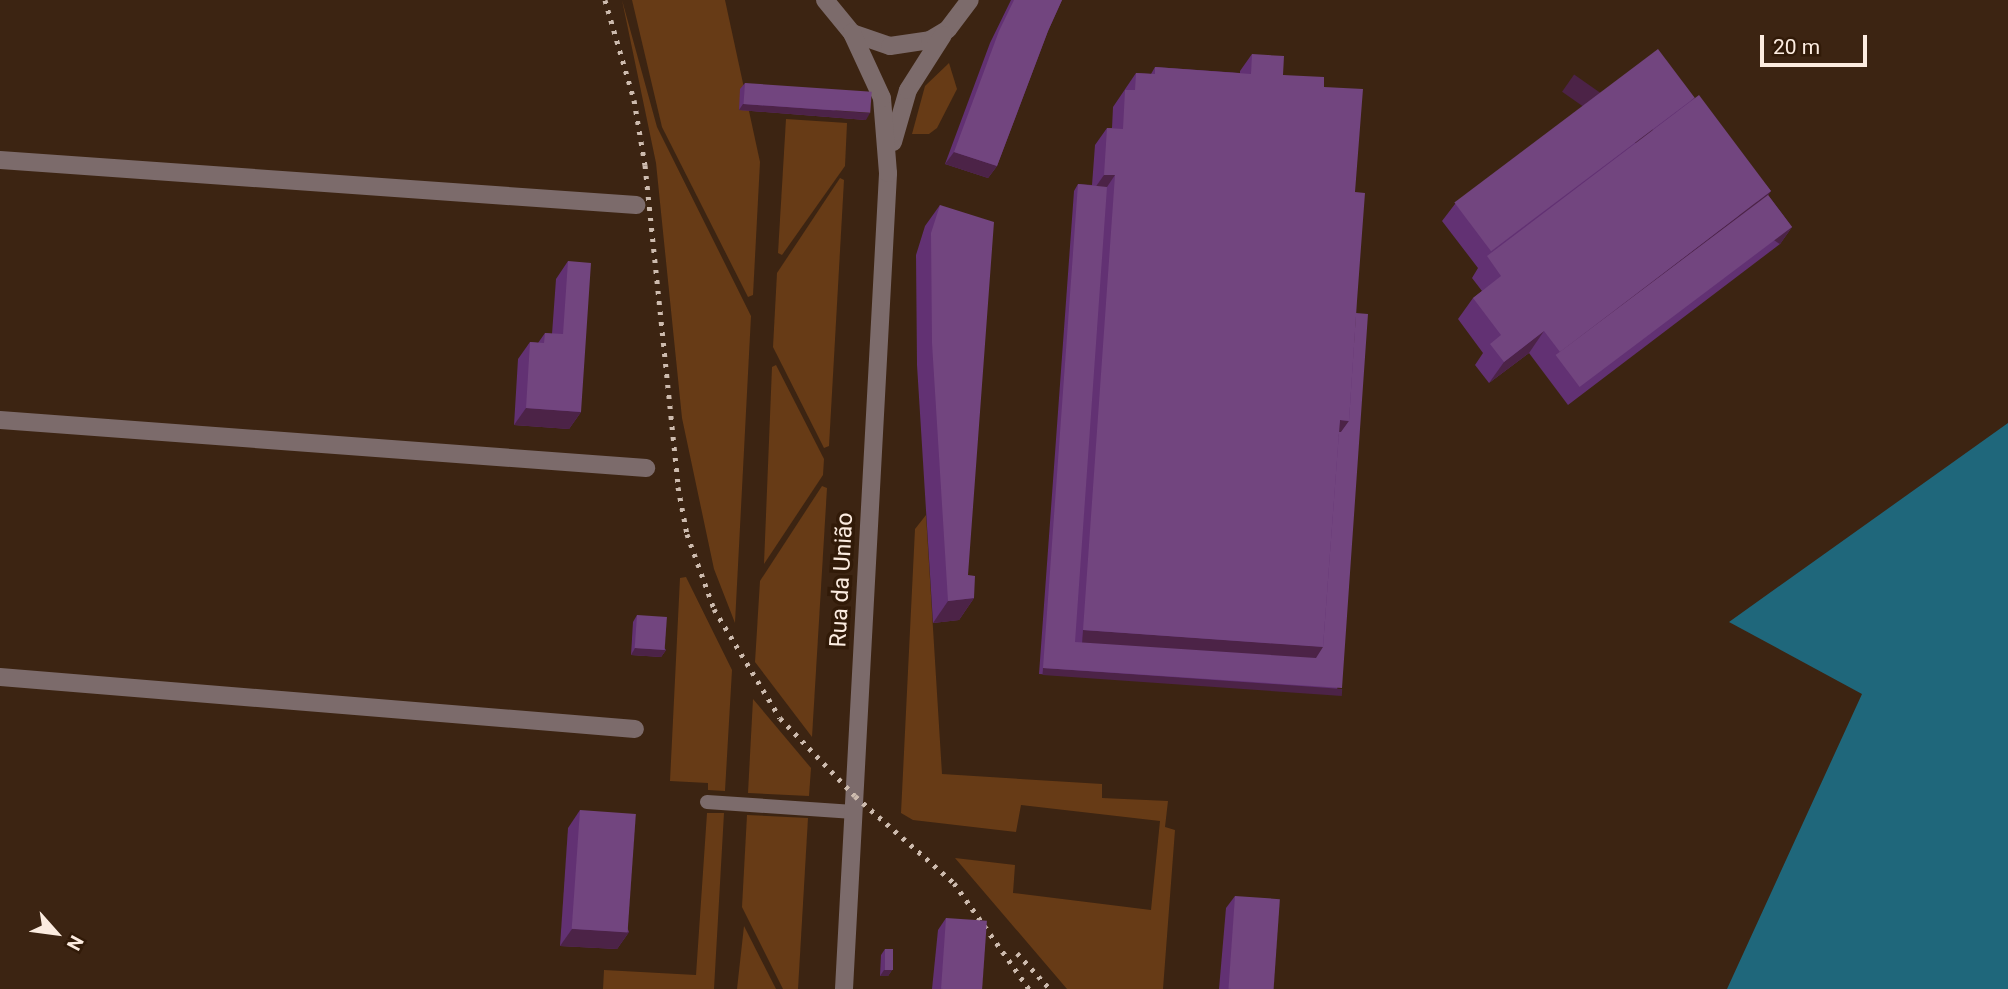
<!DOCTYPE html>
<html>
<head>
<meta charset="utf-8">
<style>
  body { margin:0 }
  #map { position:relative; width:2008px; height:989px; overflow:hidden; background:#3c2412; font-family:Roboto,sans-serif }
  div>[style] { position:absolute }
  .green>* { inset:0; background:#673b16 }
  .water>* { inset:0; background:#1f677b }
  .service>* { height:14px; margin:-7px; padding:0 7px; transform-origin:7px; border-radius:7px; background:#7c6b6b }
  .minor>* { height:18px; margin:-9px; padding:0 9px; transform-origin:9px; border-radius:9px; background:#7c6b6b }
  .tertiary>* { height:18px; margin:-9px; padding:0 9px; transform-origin:9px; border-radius:9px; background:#7c6b6b }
  .rail>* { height:5px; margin-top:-2.5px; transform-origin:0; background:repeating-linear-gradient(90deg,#cdbbae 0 3.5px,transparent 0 10.5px) }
  .wall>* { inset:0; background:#623173 }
  .shaded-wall>* { inset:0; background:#4c2347; transform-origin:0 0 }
  .building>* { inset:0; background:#72457f; transform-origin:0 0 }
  span { translate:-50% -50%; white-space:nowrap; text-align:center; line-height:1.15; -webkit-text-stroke:7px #311a08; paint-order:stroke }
  .street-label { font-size:23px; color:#fcece0 }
  .north { position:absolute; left:21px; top:898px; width:70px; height:70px; -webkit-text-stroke:5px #311a08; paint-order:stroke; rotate:118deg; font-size:19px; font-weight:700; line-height:28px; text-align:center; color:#fcece0 }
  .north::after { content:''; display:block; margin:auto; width:24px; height:32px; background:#fcece0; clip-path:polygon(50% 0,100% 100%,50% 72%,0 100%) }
  .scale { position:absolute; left:1760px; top:35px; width:107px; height:32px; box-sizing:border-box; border:4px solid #fcece0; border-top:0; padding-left:9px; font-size:21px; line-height:24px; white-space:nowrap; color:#fcece0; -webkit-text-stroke:5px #311a08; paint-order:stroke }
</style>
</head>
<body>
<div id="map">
  <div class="green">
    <i style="clip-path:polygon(622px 0,657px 127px,751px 316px,735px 623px,714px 569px,682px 418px,656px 163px)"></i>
    <i style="clip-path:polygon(632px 0,725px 0,760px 162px,753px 295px,748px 297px,662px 127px)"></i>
    <i style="clip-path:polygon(949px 63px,957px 89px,937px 128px,929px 134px,912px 134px,925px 86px)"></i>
    <i style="clip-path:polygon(786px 119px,847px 123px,845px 166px,782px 255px,778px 253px)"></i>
    <i style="clip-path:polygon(840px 178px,844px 180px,829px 446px,824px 448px,773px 347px,777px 273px)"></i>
    <i style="clip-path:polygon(776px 365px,824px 459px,823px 475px,764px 564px,772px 367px)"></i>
    <i style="clip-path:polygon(822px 486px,827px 488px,812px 737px,755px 662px,760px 581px)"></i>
    <i style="clip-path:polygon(926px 515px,942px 774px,1102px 784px,1102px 798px,1168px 801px,1165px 827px,1175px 830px,1163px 989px,1067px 989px,955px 858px,1015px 865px,1013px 893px,1151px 910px,1160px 821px,1021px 805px,1016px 832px,913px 820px,901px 813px,915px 529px)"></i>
    <i style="clip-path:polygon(686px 577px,732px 670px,725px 791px,708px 790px,708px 783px,670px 781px,680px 578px)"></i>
    <i style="clip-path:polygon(753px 699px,811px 768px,809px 796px,748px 793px)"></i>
    <i style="clip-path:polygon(707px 813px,724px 813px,714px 989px,603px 989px,604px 970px,696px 975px)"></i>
    <i style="clip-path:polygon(747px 815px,808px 818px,798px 989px,783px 989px,742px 907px)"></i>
    <i style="clip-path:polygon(744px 926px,776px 989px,737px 989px)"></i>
  </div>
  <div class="water">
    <i style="clip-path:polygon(2008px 423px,2008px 989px,1727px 989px,1862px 694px,1729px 622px)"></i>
  </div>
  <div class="service">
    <i style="left:707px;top:802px;width:147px;rotate:3.9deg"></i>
  </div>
  <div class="minor">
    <i style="left:0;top:160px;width:638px;rotate:4.05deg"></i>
    <i style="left:0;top:420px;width:648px;rotate:4.25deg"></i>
    <i style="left:0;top:677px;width:637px;rotate:4.68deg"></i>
  </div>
  <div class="tertiary">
    <i style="left:825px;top:0;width:43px;rotate:50.7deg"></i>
    <i style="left:852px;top:33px;width:40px;rotate:18.9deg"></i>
    <i style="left:890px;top:46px;width:40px;rotate:-8.5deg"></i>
    <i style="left:930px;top:40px;width:21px;rotate:-31deg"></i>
    <i style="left:948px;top:29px;width:36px;rotate:-53deg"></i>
    <i style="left:893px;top:142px;width:54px;rotate:-73.9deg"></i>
    <i style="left:908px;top:90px;width:65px;rotate:-57.5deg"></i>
    <i style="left:844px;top:989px;width:817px;rotate:-86.91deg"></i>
    <i style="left:888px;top:173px;width:75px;rotate:-94.6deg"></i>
    <i style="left:882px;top:98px;width:72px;rotate:-114.8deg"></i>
  </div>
  <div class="rail">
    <i style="left:605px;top:0;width:104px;rotate:73.8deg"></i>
    <i style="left:634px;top:100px;width:66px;rotate:80.4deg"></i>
    <i style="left:645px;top:165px;width:324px;rotate:84.1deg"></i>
    <i style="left:678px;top:487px;width:48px;rotate:79.2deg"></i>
    <i style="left:687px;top:534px;width:80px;rotate:70.2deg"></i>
    <i style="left:714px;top:609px;width:127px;rotate:58.8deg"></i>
    <i style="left:780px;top:718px;width:108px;rotate:46.1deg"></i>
    <i style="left:855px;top:796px;width:132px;rotate:41.3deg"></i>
    <i style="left:954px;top:883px;width:130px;rotate:54.7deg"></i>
    <i style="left:1017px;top:953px;width:49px;rotate:47.5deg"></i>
  </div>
  <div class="wall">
    <i style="clip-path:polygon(1011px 0,1062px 0,1048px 31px,997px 166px,988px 178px,945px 164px,990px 43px)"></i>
    <i style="clip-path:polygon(1252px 54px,1283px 75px,1324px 87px,1355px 192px,1356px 313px,1337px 694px,1039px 674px,1074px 191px,1078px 184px,1092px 185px,1095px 145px,1107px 128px,1112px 128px,1113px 107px,1136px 73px,1151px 74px,1155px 67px,1240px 73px,1240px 71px)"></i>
    <i style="clip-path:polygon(745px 83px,866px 120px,739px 110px,740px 89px)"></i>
    <i style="clip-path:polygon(1695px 98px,1771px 191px,1768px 195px,1792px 227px,1780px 244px,1568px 405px,1529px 353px,1489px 383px,1475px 365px,1483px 353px,1458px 319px,1473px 298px,1482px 291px,1472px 278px,1478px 268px,1442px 221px,1455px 204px)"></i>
    <i style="clip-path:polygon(940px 205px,968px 575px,974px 598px,959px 620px,933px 623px,917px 365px,916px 255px,925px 226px)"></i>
    <i style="clip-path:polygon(568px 261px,581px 412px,569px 429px,514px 425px,518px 359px,530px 342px,538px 343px,545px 333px,552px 334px,556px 279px)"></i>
    <i style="clip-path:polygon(637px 615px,666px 650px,661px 657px,631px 655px,633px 622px)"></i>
    <i style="clip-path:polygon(580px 810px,629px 932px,617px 949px,560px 946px,568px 828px)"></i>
    <i style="clip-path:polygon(1235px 896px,1273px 989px,1219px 989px,1226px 908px)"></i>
    <i style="clip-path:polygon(946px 918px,980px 989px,932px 989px,938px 930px)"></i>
    <i style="clip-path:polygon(885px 949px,892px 970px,888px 976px,880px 976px,881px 955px)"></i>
  </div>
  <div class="shaded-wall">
    <i style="clip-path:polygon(743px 104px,870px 113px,866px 120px,739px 110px)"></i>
    <i style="clip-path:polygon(954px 152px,997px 166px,988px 178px,945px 164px)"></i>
    <i style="clip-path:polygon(1104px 175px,1115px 175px,1103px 193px,1092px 192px)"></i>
    <i style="clip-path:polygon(1771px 191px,1756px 212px,1557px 357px,1560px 352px)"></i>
    <i style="left:1792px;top:227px;width:21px;height:266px;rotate:125deg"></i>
    <i style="clip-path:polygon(1544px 331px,1529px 353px,1489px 383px,1504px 362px)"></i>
    <i style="clip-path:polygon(526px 408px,581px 412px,569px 429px,514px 425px)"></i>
    <i style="clip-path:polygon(1340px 420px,1349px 421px,1337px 438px)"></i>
    <i style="clip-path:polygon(974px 598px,959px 620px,933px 623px,948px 601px)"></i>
    <i style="left:1083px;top:630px;width:241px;height:22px;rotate:4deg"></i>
    <i style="clip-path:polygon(635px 648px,666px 650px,661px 657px,631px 655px)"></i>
    <i style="left:1043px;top:668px;width:300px;height:7px;rotate:4deg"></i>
    <i style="clip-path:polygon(572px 929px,629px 932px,617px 949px,560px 946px)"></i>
    <i style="clip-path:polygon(884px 970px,892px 970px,888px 976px,880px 976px)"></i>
  </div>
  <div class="building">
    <i style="clip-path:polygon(1014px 0,1062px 0,1048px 31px,997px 166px,954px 152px,999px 31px)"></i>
    <i style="left:1658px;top:49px;width:61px;height:255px;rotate:53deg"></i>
    <i style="clip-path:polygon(1252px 54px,1284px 56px,1283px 75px,1324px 77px,1324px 87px,1363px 89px,1355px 192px,1365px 193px,1357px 301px,1349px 421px,1340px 420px,1323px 647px,1083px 630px,1115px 175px,1104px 175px,1107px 128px,1123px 129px,1125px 90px,1135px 90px,1136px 73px,1155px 74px,1155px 67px,1251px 74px)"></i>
    <i style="left:745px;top:83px;width:127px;height:21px;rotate:4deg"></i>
    <i style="clip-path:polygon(1699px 95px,1771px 191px,1560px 352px,1544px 331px,1504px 362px,1490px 344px,1501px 335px,1473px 298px,1501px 276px,1487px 256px)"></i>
    <i style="clip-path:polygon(1078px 184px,1107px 187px,1075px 642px,1316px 658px,1323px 647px,1339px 432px,1341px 432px,1349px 421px,1356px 313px,1368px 314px,1342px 688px,1043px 668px)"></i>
    <i style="left:1768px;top:195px;width:40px;height:266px;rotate:53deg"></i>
    <i style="clip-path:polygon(940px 205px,994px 222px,968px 575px,975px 576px,974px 598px,948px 601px,932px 343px,931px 233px)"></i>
    <i style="clip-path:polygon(568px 261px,591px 263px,581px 412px,526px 408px,530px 342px,544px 343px,545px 333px,563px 334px)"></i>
    <i style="left:637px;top:615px;width:30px;height:33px;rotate:4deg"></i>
    <i style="left:580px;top:810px;width:56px;height:119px;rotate:4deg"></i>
    <i style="left:1235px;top:896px;width:45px;height:93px;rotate:4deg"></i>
    <i style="left:946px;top:918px;width:41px;height:71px;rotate:4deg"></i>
    <i style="left:885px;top:949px;width:8px;height:21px"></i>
  </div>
  <div class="street-label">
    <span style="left:842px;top:580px;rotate:-87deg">Rua da União</span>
  </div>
  <div class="north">N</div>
  <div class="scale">20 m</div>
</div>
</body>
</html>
